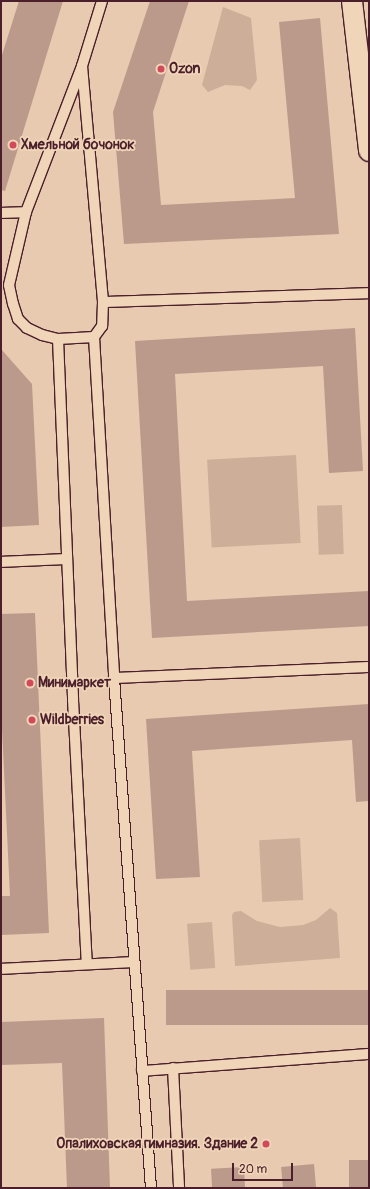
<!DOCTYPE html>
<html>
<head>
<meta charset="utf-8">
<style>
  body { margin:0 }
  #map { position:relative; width:370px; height:1189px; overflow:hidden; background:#e7cab0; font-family:Pangolin,sans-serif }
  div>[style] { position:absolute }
  .green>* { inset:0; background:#cdae99; transform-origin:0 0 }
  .building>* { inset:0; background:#bc9a8b; transform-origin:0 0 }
  .roads { filter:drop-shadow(1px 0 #4a1f2b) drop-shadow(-1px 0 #4a1f2b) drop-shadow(0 1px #4a1f2b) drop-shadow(0 -1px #4a1f2b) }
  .lane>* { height:10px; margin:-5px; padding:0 5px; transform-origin:5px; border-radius:5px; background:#f1d5b8 }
  .street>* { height:20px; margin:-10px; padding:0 10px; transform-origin:10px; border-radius:10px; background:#f1d5b8 }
  .dots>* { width:11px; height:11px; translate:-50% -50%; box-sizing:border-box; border:2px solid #f1d5b8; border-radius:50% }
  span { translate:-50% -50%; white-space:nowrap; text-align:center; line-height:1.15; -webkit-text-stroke:3.5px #f1d5b8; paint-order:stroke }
  .poi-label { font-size:14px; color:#4a1f2b; font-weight:700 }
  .left { translate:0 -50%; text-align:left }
  .right { translate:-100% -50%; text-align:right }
  .frame { position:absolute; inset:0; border:2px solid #4a1f2b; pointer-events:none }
  .scale { position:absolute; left:232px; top:1163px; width:61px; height:18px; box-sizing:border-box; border:2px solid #4a1f2b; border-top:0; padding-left:5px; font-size:12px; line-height:14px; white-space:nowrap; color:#4a1f2b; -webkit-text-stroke:3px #f1d5b8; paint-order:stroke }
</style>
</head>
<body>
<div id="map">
  <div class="green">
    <i style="clip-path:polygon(223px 7px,251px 18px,257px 80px,250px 90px,242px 86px,225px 85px,208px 92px,202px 85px)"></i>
    <i style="left:296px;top:455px;width:88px;height:89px;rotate:87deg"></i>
    <i style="left:342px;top:505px;width:49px;height:25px;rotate:88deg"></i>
    <i style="left:300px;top:838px;width:62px;height:41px;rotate:87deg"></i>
    <i style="clip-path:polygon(330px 908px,337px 913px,340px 958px,235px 966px,232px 915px,234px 912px,241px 911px,257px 921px,280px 927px,303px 925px,316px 920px)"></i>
    <i style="left:212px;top:922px;width:46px;height:25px;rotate:86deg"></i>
  </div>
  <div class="building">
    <i style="clip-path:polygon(19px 1px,63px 1px,5px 191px,1px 190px,1px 58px)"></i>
    <i style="clip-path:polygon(150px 1px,189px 1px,153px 112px,161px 205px,295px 198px,279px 22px,320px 18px,339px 234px,124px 244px,113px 112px)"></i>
    <i style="clip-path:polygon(355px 328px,363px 471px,329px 473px,323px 366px,175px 374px,187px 601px,369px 591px,369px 626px,152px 638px,135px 341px)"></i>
    <i style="clip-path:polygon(1px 349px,32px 384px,39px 525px,1px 527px)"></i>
    <i style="clip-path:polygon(35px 613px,49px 933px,1px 935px,1px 896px,10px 896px,1px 708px,1px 614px)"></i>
    <i style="clip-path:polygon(369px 704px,369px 801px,356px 802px,352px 740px,192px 751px,200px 877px,156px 879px,146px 719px)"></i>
    <i style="left:369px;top:990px;width:35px;height:203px;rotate:90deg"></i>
    <i style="clip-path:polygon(104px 1018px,110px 1188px,67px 1188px,62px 1063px,1px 1065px,1px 1022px)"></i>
    <i style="left:369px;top:1160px;width:28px;height:20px;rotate:90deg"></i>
    <i style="left:314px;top:1164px;width:24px;height:33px;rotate:85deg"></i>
    <i style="left:244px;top:1167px;width:21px;height:33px;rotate:87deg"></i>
  </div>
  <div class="roads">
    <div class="lane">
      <i style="left:82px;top:66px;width:237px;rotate:84.9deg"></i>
      <i style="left:103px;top:302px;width:24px;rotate:92deg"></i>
      <i style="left:102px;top:326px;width:14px;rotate:126deg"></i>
      <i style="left:94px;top:337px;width:342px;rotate:86.6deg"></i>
      <i style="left:114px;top:678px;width:511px;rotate:85.85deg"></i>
      <i style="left:1px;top:213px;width:25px;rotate:-2deg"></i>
      <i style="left:103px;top:302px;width:265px;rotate:-1.9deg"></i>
      <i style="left:94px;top:337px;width:36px;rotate:177deg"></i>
      <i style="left:58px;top:339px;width:16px;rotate:-166deg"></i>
      <i style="left:42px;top:335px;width:17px;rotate:-155deg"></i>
      <i style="left:27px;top:328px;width:13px;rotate:-135deg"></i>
      <i style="left:18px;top:319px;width:16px;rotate:-108deg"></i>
      <i style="left:13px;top:304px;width:19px;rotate:-102deg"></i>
      <i style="left:9px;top:285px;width:75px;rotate:-76.9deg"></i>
      <i style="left:26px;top:212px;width:156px;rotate:-69deg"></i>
      <i style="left:82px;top:66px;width:68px;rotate:-72.9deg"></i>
      <i style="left:58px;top:339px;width:361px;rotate:87.6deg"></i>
      <i style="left:73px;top:700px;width:264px;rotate:87deg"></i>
      <i style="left:1px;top:562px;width:66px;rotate:-2.6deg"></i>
      <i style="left:114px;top:678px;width:255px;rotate:-2.5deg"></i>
      <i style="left:1px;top:969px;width:133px;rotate:-3deg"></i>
      <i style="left:173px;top:1068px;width:120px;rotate:87.1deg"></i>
      <i style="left:142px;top:1071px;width:228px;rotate:-4.3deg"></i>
    </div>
    <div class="street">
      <i style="left:352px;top:1px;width:151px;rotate:83.5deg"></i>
    </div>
  </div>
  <div class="dots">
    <i style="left:161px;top:69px;background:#d1495b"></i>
    <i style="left:13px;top:145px;background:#d1495b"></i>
    <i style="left:30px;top:683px;background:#d1495b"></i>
    <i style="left:32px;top:720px;background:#d1495b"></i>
    <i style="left:266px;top:1144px;background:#d1495b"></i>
  </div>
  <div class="poi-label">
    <span class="left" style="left:169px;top:69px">Ozon</span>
    <span class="left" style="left:21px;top:145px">Хмельной бочонок</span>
    <span class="left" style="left:38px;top:683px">Минимаркет</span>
    <span class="left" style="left:40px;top:720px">Wildberries</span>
    <span class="right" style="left:258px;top:1144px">Опалиховская гимназия. Здание 2</span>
  </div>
  <div class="frame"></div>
  <div class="scale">20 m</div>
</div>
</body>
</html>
